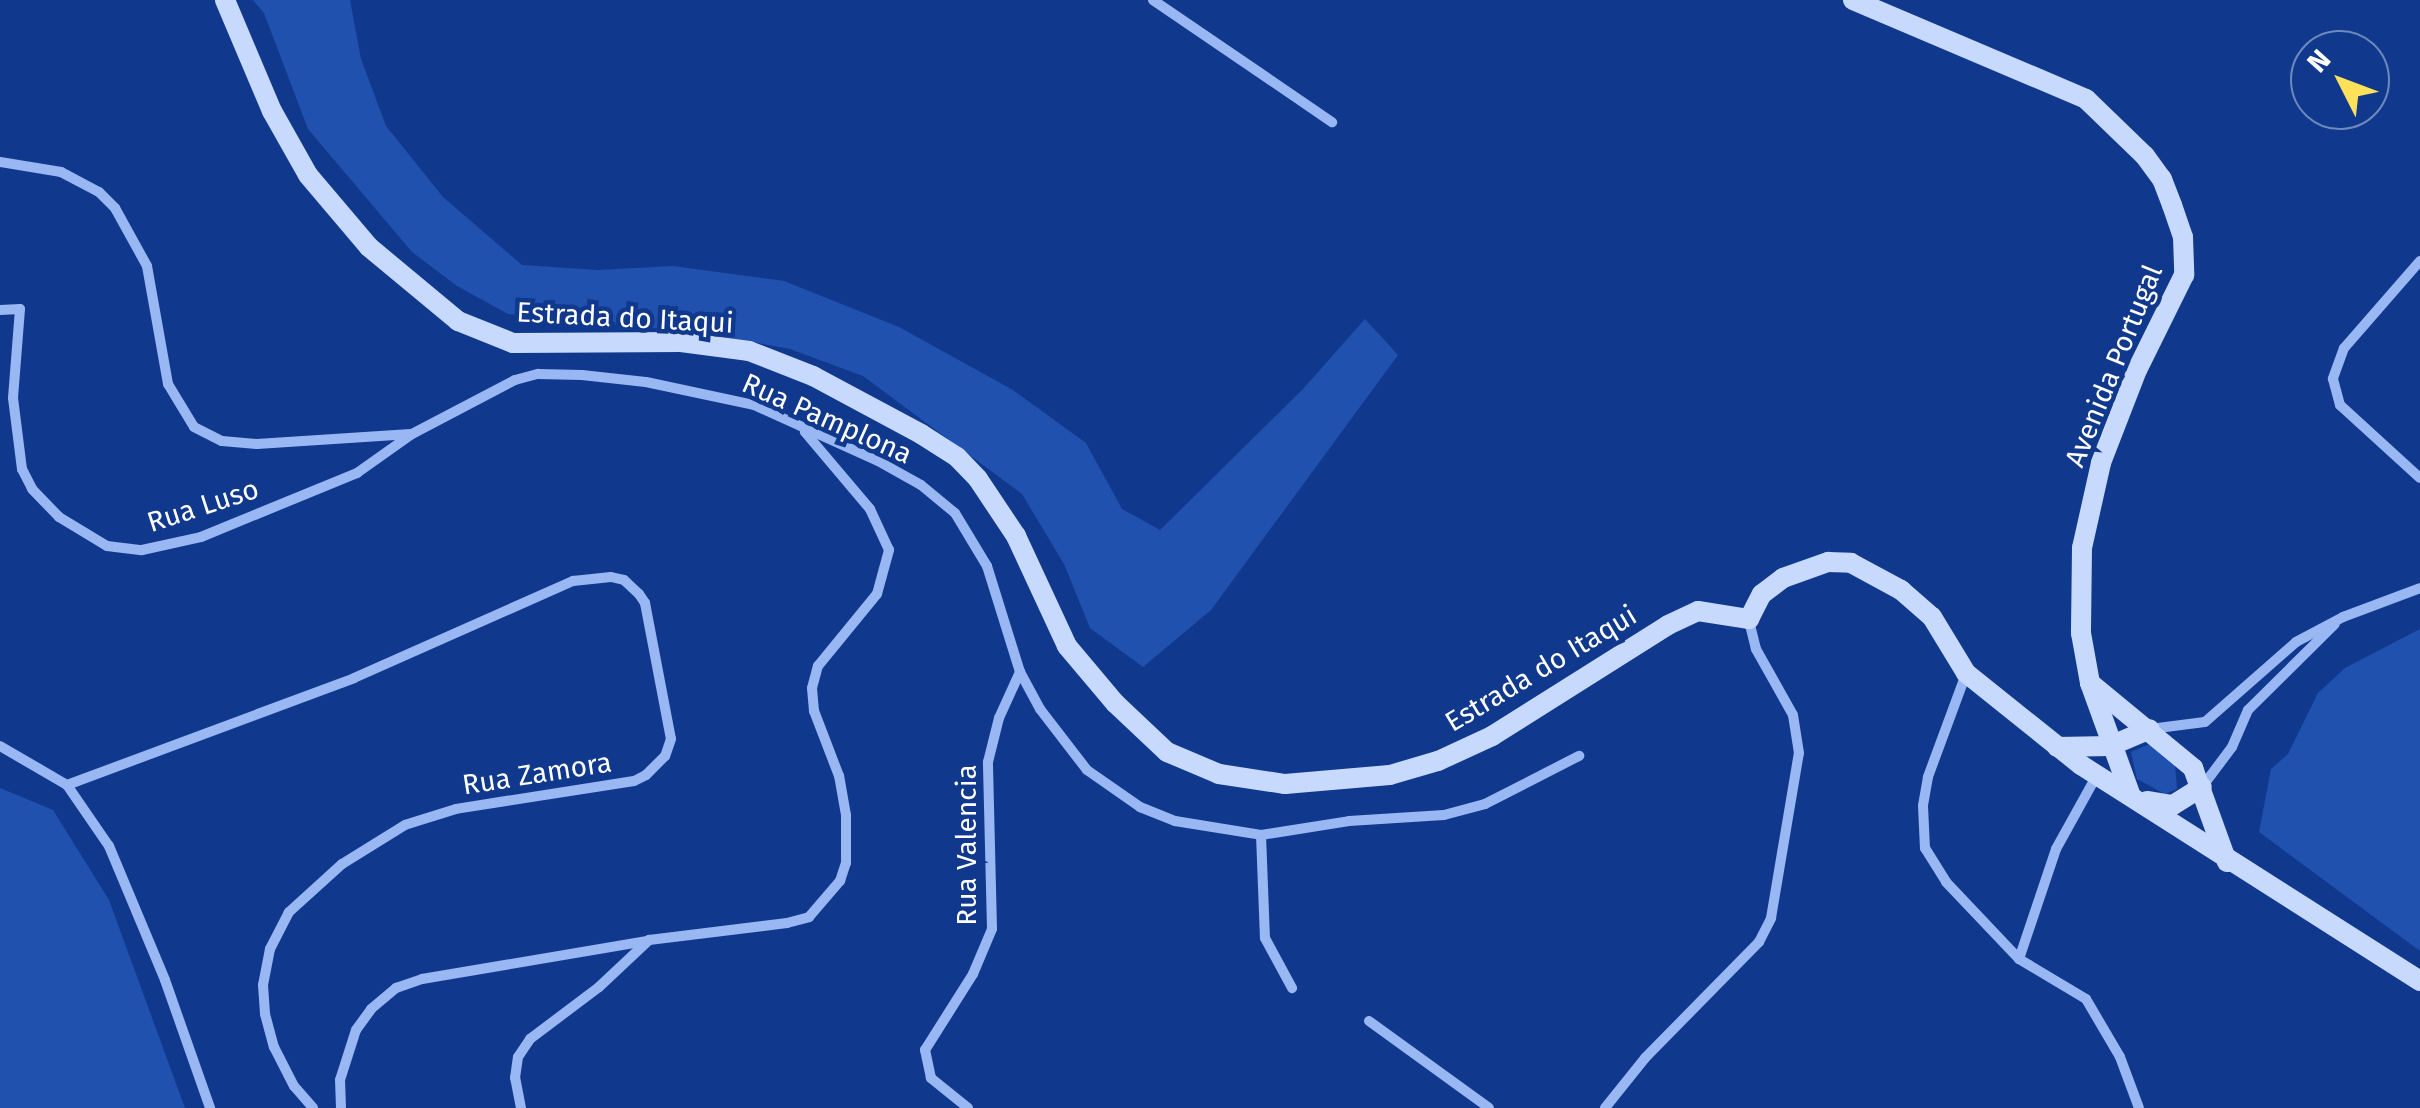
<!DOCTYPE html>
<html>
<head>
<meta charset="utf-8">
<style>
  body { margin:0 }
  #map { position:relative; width:2420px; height:1108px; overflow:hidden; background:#10398e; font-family:"Fira Sans",sans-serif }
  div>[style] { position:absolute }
  .green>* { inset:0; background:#2151ae }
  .street>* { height:10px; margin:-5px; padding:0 5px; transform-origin:5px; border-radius:5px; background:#98b7f3 }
  .secondary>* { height:20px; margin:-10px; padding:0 10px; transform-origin:10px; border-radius:10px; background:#c7d9fd }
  span { translate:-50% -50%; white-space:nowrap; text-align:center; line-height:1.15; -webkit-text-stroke:9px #10398e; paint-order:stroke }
  .street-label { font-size:28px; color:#fff }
  .north { position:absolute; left:2290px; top:30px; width:100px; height:100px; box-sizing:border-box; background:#10398e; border:2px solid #7088bb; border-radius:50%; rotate:312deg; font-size:28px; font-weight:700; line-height:40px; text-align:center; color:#fff }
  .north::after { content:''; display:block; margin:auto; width:35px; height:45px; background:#ffe15a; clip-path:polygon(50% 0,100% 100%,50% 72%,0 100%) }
</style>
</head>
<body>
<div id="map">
  <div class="green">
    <i style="clip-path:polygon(253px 0,350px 0,361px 59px,386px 126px,443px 197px,522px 265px,598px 270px,673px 266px,784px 281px,899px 327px,1013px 390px,1086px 443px,1122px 509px,1160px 530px,1303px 389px,1365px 319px,1398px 355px,1211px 610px,1143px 667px,1090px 628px,1064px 564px,1022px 494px,863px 376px,790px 349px,704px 333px,508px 314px,457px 286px,412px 252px,308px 129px,264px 13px)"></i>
    <i style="clip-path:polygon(2420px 629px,2420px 951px,2259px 832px,2271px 769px,2288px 754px,2318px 693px,2345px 668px)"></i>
    <i style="clip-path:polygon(2150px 744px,2175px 765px,2177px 789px,2165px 794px,2137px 779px,2131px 752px)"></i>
    <i style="clip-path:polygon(0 788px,53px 810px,109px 900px,185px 1108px,0 1108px)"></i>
  </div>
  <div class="street">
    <i style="left:1153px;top:0;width:217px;rotate:34.3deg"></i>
    <i style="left:0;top:162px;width:62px;rotate:9.3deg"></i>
    <i style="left:61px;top:172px;width:43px;rotate:27.8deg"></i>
    <i style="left:99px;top:192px;width:23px;rotate:45deg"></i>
    <i style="left:115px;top:208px;width:66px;rotate:61.1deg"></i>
    <i style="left:147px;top:266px;width:120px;rotate:79.9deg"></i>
    <i style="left:168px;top:384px;width:50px;rotate:58.8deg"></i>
    <i style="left:194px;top:427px;width:31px;rotate:27deg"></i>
    <i style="left:222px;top:441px;width:35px;rotate:5deg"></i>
    <i style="left:257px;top:444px;width:154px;rotate:-3.7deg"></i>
    <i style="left:2420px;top:261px;width:116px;rotate:131.1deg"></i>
    <i style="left:2344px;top:348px;width:33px;rotate:110deg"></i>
    <i style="left:2333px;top:379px;width:27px;rotate:75deg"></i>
    <i style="left:2340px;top:405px;width:108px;rotate:42.4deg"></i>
    <i style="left:0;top:310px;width:20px;rotate:-3deg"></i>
    <i style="left:20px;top:309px;width:89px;rotate:94.5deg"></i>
    <i style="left:13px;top:398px;width:72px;rotate:82.8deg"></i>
    <i style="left:22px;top:469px;width:22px;rotate:63deg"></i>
    <i style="left:32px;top:489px;width:39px;rotate:46deg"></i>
    <i style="left:59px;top:517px;width:56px;rotate:31.1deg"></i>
    <i style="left:107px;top:546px;width:35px;rotate:7deg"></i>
    <i style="left:142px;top:550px;width:60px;rotate:-12.4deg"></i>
    <i style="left:201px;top:537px;width:169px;rotate:-22.3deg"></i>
    <i style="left:357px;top:473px;width:67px;rotate:-35.3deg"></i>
    <i style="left:412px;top:434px;width:116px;rotate:-27.7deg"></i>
    <i style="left:515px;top:380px;width:24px;rotate:-15deg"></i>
    <i style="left:538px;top:374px;width:44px;rotate:1.3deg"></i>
    <i style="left:582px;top:375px;width:64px;rotate:6.2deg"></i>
    <i style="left:646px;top:382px;width:110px;rotate:12deg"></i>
    <i style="left:754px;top:405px;width:136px;rotate:24.3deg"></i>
    <i style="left:878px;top:461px;width:49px;rotate:29.2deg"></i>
    <i style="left:921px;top:485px;width:44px;rotate:39.5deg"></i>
    <i style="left:955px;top:513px;width:62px;rotate:58.9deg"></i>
    <i style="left:987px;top:566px;width:111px;rotate:72.7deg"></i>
    <i style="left:1020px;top:672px;width:42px;rotate:61.6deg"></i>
    <i style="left:1040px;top:709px;width:77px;rotate:52.4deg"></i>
    <i style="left:1087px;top:770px;width:65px;rotate:34.9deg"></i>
    <i style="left:1140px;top:807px;width:38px;rotate:22deg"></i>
    <i style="left:1175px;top:821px;width:87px;rotate:9.2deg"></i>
    <i style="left:1261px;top:835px;width:89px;rotate:-9deg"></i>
    <i style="left:1349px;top:821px;width:95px;rotate:-3.6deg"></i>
    <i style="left:1444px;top:815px;width:42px;rotate:-15deg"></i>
    <i style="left:1485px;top:804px;width:106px;rotate:-27.1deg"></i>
    <i style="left:1966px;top:674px;width:110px;rotate:110.3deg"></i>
    <i style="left:1928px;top:777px;width:29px;rotate:100deg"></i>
    <i style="left:1923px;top:806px;width:42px;rotate:87.3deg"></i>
    <i style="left:1925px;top:848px;width:40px;rotate:58deg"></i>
    <i style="left:1946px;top:882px;width:106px;rotate:46.5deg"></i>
    <i style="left:2019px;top:959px;width:78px;rotate:30.8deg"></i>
    <i style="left:2086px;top:999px;width:67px;rotate:59.6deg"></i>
    <i style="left:2120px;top:1057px;width:54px;rotate:69.6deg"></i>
    <i style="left:2150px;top:729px;width:55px;rotate:-7.3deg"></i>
    <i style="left:2205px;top:722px;width:121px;rotate:-41.3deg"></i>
    <i style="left:2296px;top:642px;width:53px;rotate:-28deg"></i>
    <i style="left:2343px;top:617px;width:82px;rotate:-20.6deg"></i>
    <i style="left:0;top:746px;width:78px;rotate:30.2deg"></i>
    <i style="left:67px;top:785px;width:74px;rotate:55.5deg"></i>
    <i style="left:109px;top:846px;width:145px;rotate:67.3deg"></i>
    <i style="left:165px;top:980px;width:136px;rotate:70.6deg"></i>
    <i style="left:67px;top:785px;width:306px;rotate:-20.4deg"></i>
    <i style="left:354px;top:678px;width:240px;rotate:-23.9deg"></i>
    <i style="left:573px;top:581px;width:38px;rotate:-6deg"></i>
    <i style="left:611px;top:577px;width:13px;rotate:13deg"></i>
    <i style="left:624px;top:580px;width:21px;rotate:43deg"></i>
    <i style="left:639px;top:594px;width:11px;rotate:56deg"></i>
    <i style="left:645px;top:603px;width:138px;rotate:79.2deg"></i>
    <i style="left:671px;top:739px;width:18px;rotate:109deg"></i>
    <i style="left:665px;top:756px;width:27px;rotate:135deg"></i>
    <i style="left:646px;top:775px;width:13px;rotate:153deg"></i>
    <i style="left:634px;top:781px;width:180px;rotate:171.1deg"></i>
    <i style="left:456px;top:809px;width:53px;rotate:162.6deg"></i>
    <i style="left:405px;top:825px;width:74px;rotate:148.2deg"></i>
    <i style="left:342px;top:864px;width:72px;rotate:137.8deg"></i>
    <i style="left:289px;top:912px;width:42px;rotate:117.2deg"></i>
    <i style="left:270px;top:949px;width:37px;rotate:101deg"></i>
    <i style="left:263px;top:985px;width:29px;rotate:86deg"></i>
    <i style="left:265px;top:1014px;width:34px;rotate:75deg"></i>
    <i style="left:274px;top:1047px;width:44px;rotate:62.9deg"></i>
    <i style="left:294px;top:1086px;width:29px;rotate:49deg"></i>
    <i style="left:2202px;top:787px;width:50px;rotate:-53.1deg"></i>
    <i style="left:2232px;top:747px;width:40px;rotate:-66.6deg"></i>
    <i style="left:2248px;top:710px;width:122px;rotate:-44.7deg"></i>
    <i style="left:1261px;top:835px;width:103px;rotate:87.8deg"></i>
    <i style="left:1265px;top:938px;width:57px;rotate:61.6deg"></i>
    <i style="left:2019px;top:959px;width:116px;rotate:-71.4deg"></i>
    <i style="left:2056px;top:849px;width:85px;rotate:-61deg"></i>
    <i style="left:1369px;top:1021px;width:148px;rotate:35.9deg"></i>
    <i style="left:341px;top:1108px;width:28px;rotate:-92deg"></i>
    <i style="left:340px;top:1080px;width:52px;rotate:-72.3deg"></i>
    <i style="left:356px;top:1030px;width:26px;rotate:-54deg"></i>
    <i style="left:371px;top:1009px;width:33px;rotate:-40deg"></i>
    <i style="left:396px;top:988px;width:28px;rotate:-19deg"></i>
    <i style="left:422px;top:979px;width:227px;rotate:-9.6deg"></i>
    <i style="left:521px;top:1108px;width:31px;rotate:-101deg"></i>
    <i style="left:515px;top:1078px;width:21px;rotate:-82deg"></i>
    <i style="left:518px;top:1057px;width:22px;rotate:-56deg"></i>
    <i style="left:530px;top:1039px;width:86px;rotate:-37deg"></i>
    <i style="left:599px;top:987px;width:69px;rotate:-43.2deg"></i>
    <i style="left:649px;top:940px;width:139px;rotate:-7deg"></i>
    <i style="left:787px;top:923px;width:23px;rotate:-15deg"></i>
    <i style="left:809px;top:917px;width:48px;rotate:-49.3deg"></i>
    <i style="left:840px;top:881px;width:19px;rotate:-72deg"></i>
    <i style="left:846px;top:863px;width:48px;rotate:-90deg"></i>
    <i style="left:846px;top:815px;width:40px;rotate:-100deg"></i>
    <i style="left:839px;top:776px;width:70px;rotate:-111deg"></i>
    <i style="left:814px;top:711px;width:23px;rotate:-95deg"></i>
    <i style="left:812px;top:688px;width:23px;rotate:-75deg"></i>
    <i style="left:818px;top:666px;width:93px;rotate:-50.7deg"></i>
    <i style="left:877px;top:594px;width:46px;rotate:-74.7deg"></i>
    <i style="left:889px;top:550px;width:45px;rotate:-114.9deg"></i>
    <i style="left:870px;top:509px;width:101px;rotate:-130.2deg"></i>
    <i style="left:968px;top:1108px;width:48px;rotate:-141deg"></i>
    <i style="left:931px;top:1078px;width:29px;rotate:-102deg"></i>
    <i style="left:925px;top:1050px;width:90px;rotate:-57.7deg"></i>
    <i style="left:973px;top:974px;width:49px;rotate:-67.1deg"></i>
    <i style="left:992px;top:929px;width:167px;rotate:-91.4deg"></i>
    <i style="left:988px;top:762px;width:45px;rotate:-76deg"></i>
    <i style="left:999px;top:718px;width:51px;rotate:-65.5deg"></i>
    <i style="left:1605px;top:1108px;width:64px;rotate:-51.3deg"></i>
    <i style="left:1645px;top:1058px;width:163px;rotate:-45.5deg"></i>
    <i style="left:1759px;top:942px;width:27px;rotate:-63deg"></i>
    <i style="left:1771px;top:918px;width:167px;rotate:-80.4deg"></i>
    <i style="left:1799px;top:753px;width:38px;rotate:-99deg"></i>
    <i style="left:1793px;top:715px;width:76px;rotate:-119.3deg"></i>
    <i style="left:1756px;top:649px;width:30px;rotate:-104deg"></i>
  </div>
  <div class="secondary">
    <i style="left:225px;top:0;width:121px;rotate:67.1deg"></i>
    <i style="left:272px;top:111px;width:73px;rotate:60.6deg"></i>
    <i style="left:308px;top:175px;width:94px;rotate:49.7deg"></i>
    <i style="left:369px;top:247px;width:116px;rotate:39.7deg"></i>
    <i style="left:458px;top:321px;width:59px;rotate:21.8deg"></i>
    <i style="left:513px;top:343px;width:168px;rotate:-0.3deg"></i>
    <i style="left:681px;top:342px;width:69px;rotate:7.5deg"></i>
    <i style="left:749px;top:351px;width:69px;rotate:21.3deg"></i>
    <i style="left:813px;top:376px;width:123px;rotate:28.2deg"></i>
    <i style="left:921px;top:434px;width:43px;rotate:32.6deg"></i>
    <i style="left:957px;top:457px;width:30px;rotate:46deg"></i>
    <i style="left:978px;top:479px;width:69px;rotate:56.3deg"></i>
    <i style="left:1016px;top:536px;width:121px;rotate:65.1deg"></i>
    <i style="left:1067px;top:646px;width:75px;rotate:49.9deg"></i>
    <i style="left:1115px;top:703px;width:71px;rotate:43.3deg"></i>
    <i style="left:1167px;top:752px;width:56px;rotate:22.9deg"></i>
    <i style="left:1219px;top:774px;width:67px;rotate:8.6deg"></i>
    <i style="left:1285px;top:784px;width:105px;rotate:-4.9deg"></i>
    <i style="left:1390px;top:775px;width:50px;rotate:-16.3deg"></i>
    <i style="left:1438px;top:761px;width:60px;rotate:-24.8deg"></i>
    <i style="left:1492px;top:736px;width:208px;rotate:-32.2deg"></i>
    <i style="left:1668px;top:625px;width:33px;rotate:-25deg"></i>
    <i style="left:1698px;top:611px;width:52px;rotate:8.9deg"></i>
    <i style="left:1749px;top:619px;width:28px;rotate:-63deg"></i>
    <i style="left:1762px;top:594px;width:26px;rotate:-37deg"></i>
    <i style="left:1783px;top:578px;width:48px;rotate:-19.6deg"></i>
    <i style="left:1828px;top:562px;width:23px;rotate:2deg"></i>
    <i style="left:1851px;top:563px;width:57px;rotate:28.4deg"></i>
    <i style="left:1901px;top:590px;width:41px;rotate:41.1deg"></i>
    <i style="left:1932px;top:617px;width:66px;rotate:58.7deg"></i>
    <i style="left:1966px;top:673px;width:147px;rotate:38.7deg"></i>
    <i style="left:2081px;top:765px;width:402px;rotate:32.5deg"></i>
    <i style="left:1853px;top:0;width:253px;rotate:23deg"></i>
    <i style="left:2086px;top:99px;width:82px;rotate:44deg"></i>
    <i style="left:2145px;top:156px;width:29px;rotate:54deg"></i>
    <i style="left:2162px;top:179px;width:28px;rotate:69deg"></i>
    <i style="left:2172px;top:205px;width:34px;rotate:71deg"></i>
    <i style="left:2183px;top:237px;width:38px;rotate:88deg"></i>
    <i style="left:2184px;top:275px;width:106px;rotate:116.3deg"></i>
    <i style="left:2137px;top:370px;width:100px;rotate:111.2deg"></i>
    <i style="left:2101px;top:463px;width:87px;rotate:102.6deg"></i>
    <i style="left:2082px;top:548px;width:85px;rotate:90.7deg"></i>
    <i style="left:2081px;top:633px;width:51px;rotate:79.8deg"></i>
    <i style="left:2090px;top:683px;width:120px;rotate:70.1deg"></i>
    <i style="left:2090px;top:683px;width:134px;rotate:39.5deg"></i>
    <i style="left:2193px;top:768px;width:100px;rotate:70.1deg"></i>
    <i style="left:2057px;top:747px;width:53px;rotate:-1.1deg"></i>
    <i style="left:2110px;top:746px;width:43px;rotate:-23deg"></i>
    <i style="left:2147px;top:801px;width:26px;rotate:9deg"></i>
    <i style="left:2173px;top:805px;width:34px;rotate:-32deg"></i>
  </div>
  <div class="street-label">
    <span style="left:625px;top:318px;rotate:3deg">Estrada do Itaqui</span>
    <span style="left:2114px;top:366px;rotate:-68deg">Avenida Portugal</span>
    <span style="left:827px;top:419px;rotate:24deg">Rua Pamplona</span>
    <span style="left:203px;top:506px;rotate:-18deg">Rua Luso</span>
    <span style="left:1541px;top:669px;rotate:-31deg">Estrada do Itaqui</span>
    <span style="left:537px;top:774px;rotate:-9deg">Rua Zamora</span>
    <span style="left:967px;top:845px;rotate:-90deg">Rua Valencia</span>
  </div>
  <div class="north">N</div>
</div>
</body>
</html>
